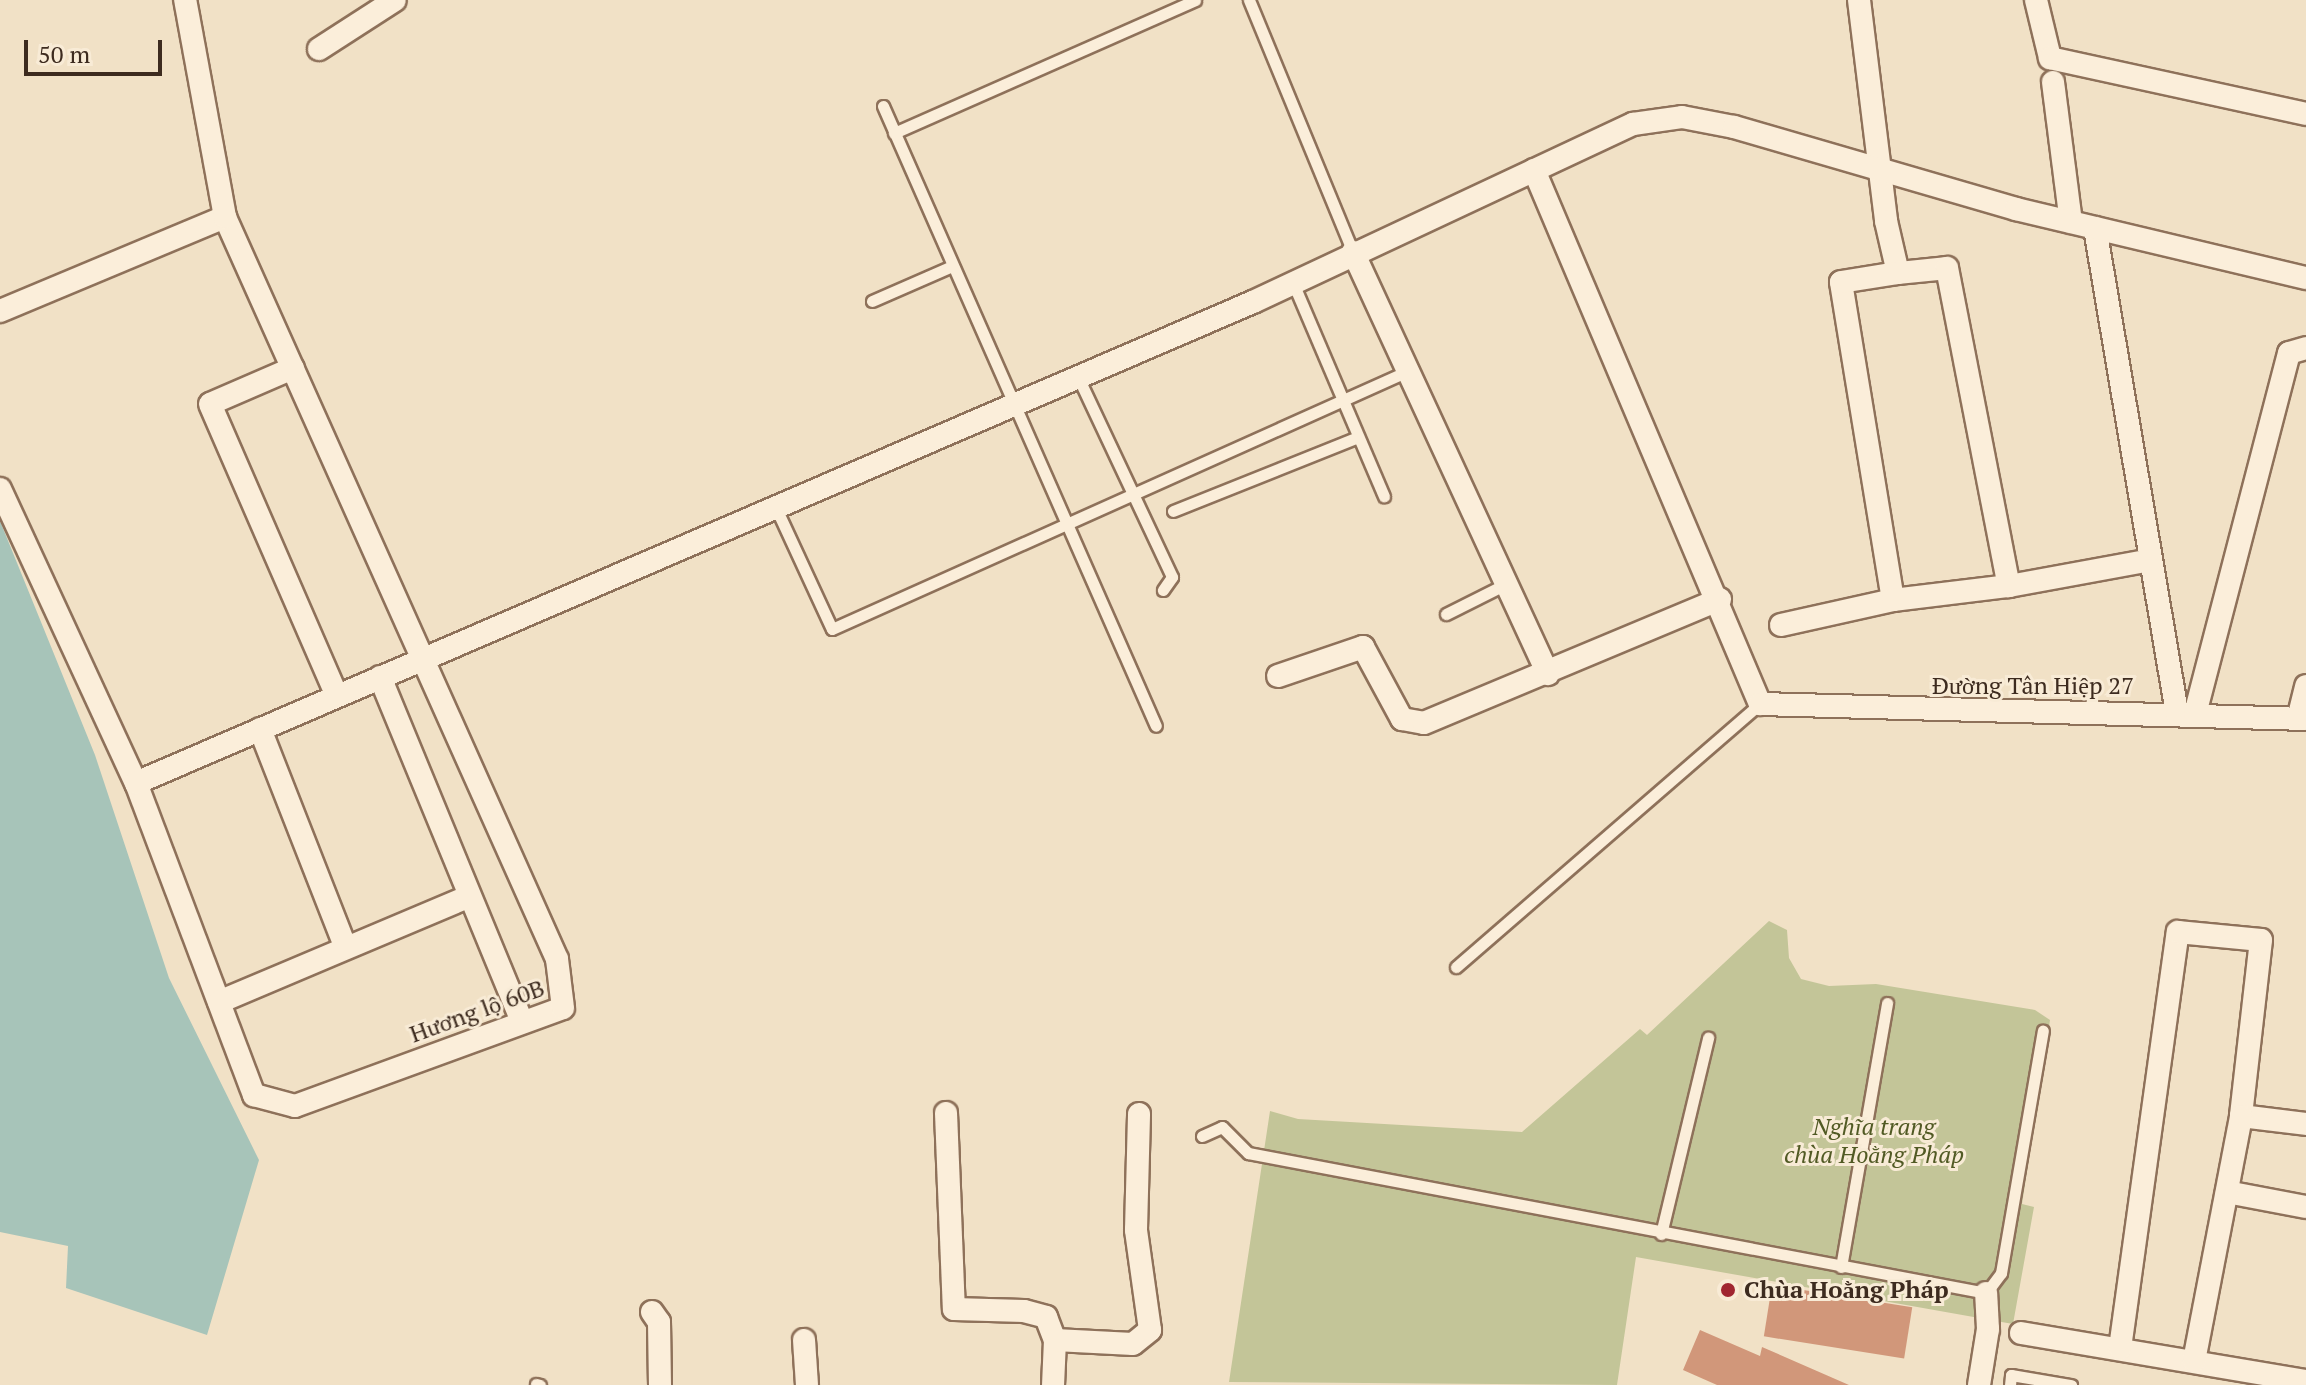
<!DOCTYPE html>
<html>
<head>
<meta charset="utf-8">
<style>
  body { margin:0 }
  #map { position:relative; width:2306px; height:1385px; overflow:hidden; background:#f1e1c6; font-family:"PT Serif",serif }
  div>[style] { position:absolute }
  .cemetery>* { inset:0; background:#c3c598 }
  .water>* { inset:0; background:#a7c4b9 }
  .building>* { inset:0; background:#d1977a; transform-origin:0 0 }
  .roads { filter:drop-shadow(2px 0 #8e715a) drop-shadow(-2px 0 #8e715a) drop-shadow(0 2px #8e715a) drop-shadow(0 -2px #8e715a) }
  .lane>* { height:11px; margin:-5.5px; padding:0 5.5px; transform-origin:5.5px; border-radius:5.5px; background:#fbeeda }
  .street>* { height:22px; margin:-11px; padding:0 11px; transform-origin:11px; border-radius:11px; background:#fbeeda }
  .dots>* { width:22px; height:22px; translate:-50% -50%; box-sizing:border-box; border:4px solid #f8ebd6; border-radius:50% }
  span { translate:-50% -50%; white-space:nowrap; text-align:center; line-height:1.15; -webkit-text-stroke:6px #f8ebd6; paint-order:stroke }
  .street-label { font-size:24px; color:#3d2b1f }
  .park-label { font-size:24px; color:#515a24; font-style:italic }
  .poi-label { font-size:24px; color:#3d2b1f; font-weight:700 }
  .left { translate:0 -50%; text-align:left }
  .scale { position:absolute; left:24px; top:40px; width:138px; height:36px; box-sizing:border-box; border:4px solid #3d2b1f; border-top:0; padding-left:10px; font-size:24px; line-height:28px; white-space:nowrap; color:#3d2b1f; -webkit-text-stroke:6px #f8ebd6; paint-order:stroke }
</style>
</head>
<body>
<div id="map">
  <div class="cemetery">
    <i style="clip-path:polygon(1769px 921px,1787px 930px,1789px 958px,1801px 979px,1829px 986px,1876px 984px,2035px 1010px,2050px 1020px,2022px 1204px,2034px 1207px,2013px 1324px,1636px 1257px,1617px 1385px,1229px 1382px,1270px 1111px,1298px 1119px,1522px 1132px,1640px 1029px,1647px 1035px)"></i>
  </div>
  <div class="water">
    <i style="clip-path:polygon(0 521px,95px 755px,169px 978px,259px 1160px,207px 1335px,66px 1288px,68px 1246px,0 1232px)"></i>
  </div>
  <div class="building">
    <i style="left:1772px;top:1285px;width:142px;height:52px;rotate:9deg"></i>
    <i style="clip-path:polygon(1700px 1330px,1760px 1356px,1762px 1347px,1849px 1385px,1717px 1385px,1683px 1370px)"></i>
  </div>
  <div class="roads">
    <div class="lane">
      <i style="left:1249px;top:0;width:273px;rotate:67.6deg"></i>
      <i style="left:883px;top:106px;width:677px;rotate:66.24deg"></i>
      <i style="left:894px;top:133px;width:329px;rotate:-23.8deg"></i>
      <i style="left:1293px;top:283px;width:232px;rotate:66.9deg"></i>
      <i style="left:872px;top:301px;width:85px;rotate:-23.6deg"></i>
      <i style="left:1078px;top:377px;width:221px;rotate:64.8deg"></i>
      <i style="left:1172px;top:577px;width:16px;rotate:125deg"></i>
      <i style="left:776px;top:508px;width:133px;rotate:65.2deg"></i>
      <i style="left:832px;top:629px;width:631px;rotate:-24.13deg"></i>
      <i style="left:1173px;top:511px;width:199px;rotate:-21.8deg"></i>
      <i style="left:1446px;top:614px;width:67px;rotate:-26.6deg"></i>
      <i style="left:1456px;top:967px;width:402px;rotate:-40.9deg"></i>
      <i style="left:1202px;top:1136px;width:22px;rotate:-24deg"></i>
      <i style="left:1222px;top:1127px;width:37px;rotate:45deg"></i>
      <i style="left:1248px;top:1153px;width:751px;rotate:10.74deg"></i>
      <i style="left:1986px;top:1293px;width:25px;rotate:-53deg"></i>
      <i style="left:2001px;top:1273px;width:246px;rotate:-80.2deg"></i>
      <i style="left:1661px;top:1234px;width:202px;rotate:-76.5deg"></i>
      <i style="left:1841px;top:1267px;width:268px;rotate:-80.1deg"></i>
      <i style="left:536px;top:1384px;width:4px;rotate:14deg"></i>
      <i style="left:2010px;top:1385px;width:10px;rotate:-84deg"></i>
      <i style="left:2011px;top:1375px;width:61px;rotate:9.5deg"></i>
    </div>
    <div class="street">
      <i style="left:1859px;top:0;width:223px;rotate:83deg"></i>
      <i style="left:1886px;top:221px;width:53px;rotate:77deg"></i>
      <i style="left:1898px;top:273px;width:49px;rotate:-5.8deg"></i>
      <i style="left:1947px;top:268px;width:324px;rotate:79deg"></i>
      <i style="left:2009px;top:586px;width:143px;rotate:-10.4deg"></i>
      <i style="left:2036px;top:0;width:60px;rotate:76.4deg"></i>
      <i style="left:2050px;top:58px;width:262px;rotate:12.3deg"></i>
      <i style="left:319px;top:49px;width:90px;rotate:-32.8deg"></i>
      <i style="left:2053px;top:82px;width:141px;rotate:82.7deg"></i>
      <i style="left:1534px;top:170px;width:580px;rotate:67.06deg"></i>
      <i style="left:1760px;top:704px;width:546px;rotate:1.57deg"></i>
      <i style="left:2095px;top:228px;width:493px;rotate:80.4deg"></i>
      <i style="left:1353px;top:252px;width:465px;rotate:65.2deg"></i>
      <i style="left:0;top:311px;width:244px;rotate:-22.7deg"></i>
      <i style="left:293px;top:368px;width:90px;rotate:156.6deg"></i>
      <i style="left:210px;top:404px;width:318px;rotate:66.5deg"></i>
      <i style="left:0;top:489px;width:324px;rotate:65.2deg"></i>
      <i style="left:136px;top:783px;width:334px;rotate:69.3deg"></i>
      <i style="left:254px;top:1095px;width:42px;rotate:15deg"></i>
      <i style="left:295px;top:1106px;width:285px;rotate:-20.1deg"></i>
      <i style="left:563px;top:1008px;width:49px;rotate:-97deg"></i>
      <i style="left:557px;top:959px;width:813px;rotate:-114.11deg"></i>
      <i style="left:225px;top:217px;width:221px;rotate:-100.4deg"></i>
      <i style="left:1893px;top:600px;width:322px;rotate:-99.3deg"></i>
      <i style="left:1841px;top:282px;width:58px;rotate:-9deg"></i>
      <i style="left:1781px;top:625px;width:115px;rotate:-12.6deg"></i>
      <i style="left:1893px;top:600px;width:117px;rotate:-6.9deg"></i>
      <i style="left:1278px;top:676px;width:90px;rotate:-18.8deg"></i>
      <i style="left:1363px;top:647px;width:82px;rotate:61.6deg"></i>
      <i style="left:1402px;top:719px;width:22px;rotate:10deg"></i>
      <i style="left:1424px;top:723px;width:321px;rotate:-22.7deg"></i>
      <i style="left:380px;top:677px;width:372px;rotate:67.6deg"></i>
      <i style="left:2195px;top:714px;width:373px;rotate:-75.4deg"></i>
      <i style="left:2289px;top:353px;width:18px;rotate:-16deg"></i>
      <i style="left:2298px;top:719px;width:34px;rotate:-76deg"></i>
      <i style="left:260px;top:729px;width:235px;rotate:68.6deg"></i>
      <i style="left:136px;top:783px;width:1216px;rotate:-23.3deg"></i>
      <i style="left:1253px;top:302px;width:420px;rotate:-25.1deg"></i>
      <i style="left:1633px;top:124px;width:49px;rotate:-8.1deg"></i>
      <i style="left:1682px;top:117px;width:53px;rotate:10.9deg"></i>
      <i style="left:1734px;top:127px;width:294px;rotate:16.2deg"></i>
      <i style="left:2016px;top:209px;width:298px;rotate:13.4deg"></i>
      <i style="left:219px;top:1002px;width:272px;rotate:-22.9deg"></i>
      <i style="left:946px;top:1113px;width:196px;rotate:87.7deg"></i>
      <i style="left:954px;top:1309px;width:70px;rotate:1.6deg"></i>
      <i style="left:1024px;top:1311px;width:23px;rotate:15deg"></i>
      <i style="left:1046px;top:1317px;width:25px;rotate:69deg"></i>
      <i style="left:1055px;top:1340px;width:45px;rotate:92.5deg"></i>
      <i style="left:2227px;top:1192px;width:80px;rotate:10.8deg"></i>
      <i style="left:652px;top:1312px;width:12px;rotate:55deg"></i>
      <i style="left:659px;top:1322px;width:63px;rotate:89.1deg"></i>
      <i style="left:2021px;top:1333px;width:289px;rotate:9.6deg"></i>
      <i style="left:804px;top:1340px;width:45px;rotate:86.2deg"></i>
      <i style="left:1055px;top:1340px;width:78px;rotate:2.9deg"></i>
      <i style="left:1133px;top:1344px;width:22px;rotate:-39deg"></i>
      <i style="left:1150px;top:1330px;width:101px;rotate:-98deg"></i>
      <i style="left:1136px;top:1230px;width:116px;rotate:-88.5deg"></i>
      <i style="left:2120px;top:1348px;width:420px;rotate:-82.1deg"></i>
      <i style="left:2178px;top:932px;width:83px;rotate:5.5deg"></i>
      <i style="left:2261px;top:940px;width:177px;rotate:96.5deg"></i>
      <i style="left:2241px;top:1116px;width:65px;rotate:7deg"></i>
      <i style="left:2194px;top:1361px;width:249px;rotate:-79.1deg"></i>
      <i style="left:1979px;top:1385px;width:57px;rotate:-80.9deg"></i>
      <i style="left:1988px;top:1329px;width:36px;rotate:-93deg"></i>
    </div>
  </div>
  <div class="dots">
    <i style="left:1728px;top:1290px;background:#a02631"></i>
  </div>
  <div class="street-label">
    <span style="left:2033px;top:686px">Đường Tân Hiệp 27</span>
    <span style="left:477px;top:1011px;rotate:-20deg">Hương lộ 60B</span>
  </div>
  <div class="park-label">
    <span style="left:1874px;top:1141px">Nghĩa trang<br>chùa Hoằng Pháp</span>
  </div>
  <div class="poi-label">
    <span class="left" style="left:1744px;top:1290px">Chùa Hoằng Pháp</span>
  </div>
  <div class="scale">50 m</div>
</div>
</body>
</html>
